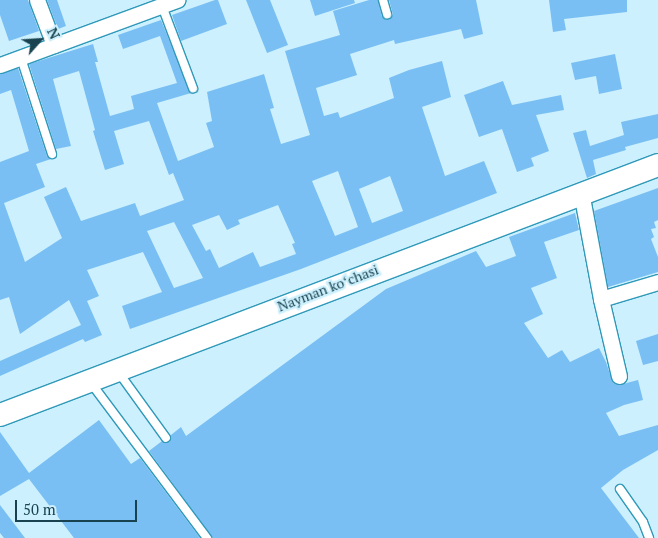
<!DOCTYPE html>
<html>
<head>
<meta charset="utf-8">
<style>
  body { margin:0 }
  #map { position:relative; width:658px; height:538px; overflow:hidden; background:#ccf0fd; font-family:"PT Serif",serif }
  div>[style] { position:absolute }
  .building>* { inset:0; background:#79bff4 }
  .roads { filter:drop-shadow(1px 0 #3099b9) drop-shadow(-1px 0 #3099b9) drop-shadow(0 1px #3099b9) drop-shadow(0 -1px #3099b9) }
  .lane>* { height:8px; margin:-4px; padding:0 4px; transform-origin:4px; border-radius:4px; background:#fff }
  .street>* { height:15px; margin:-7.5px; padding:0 7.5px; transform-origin:7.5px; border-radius:7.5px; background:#fff }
  .secondary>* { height:22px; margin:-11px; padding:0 11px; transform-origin:11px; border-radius:11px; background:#fff }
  span { translate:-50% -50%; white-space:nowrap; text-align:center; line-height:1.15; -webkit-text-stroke:4.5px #ccf0fd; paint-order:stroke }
  .street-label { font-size:14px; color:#18424f }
  .north { position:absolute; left:15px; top:15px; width:50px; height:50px; -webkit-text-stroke:4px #ccf0fd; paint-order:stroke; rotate:64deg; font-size:14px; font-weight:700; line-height:20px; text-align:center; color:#18424f }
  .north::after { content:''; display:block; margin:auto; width:18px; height:22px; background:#18424f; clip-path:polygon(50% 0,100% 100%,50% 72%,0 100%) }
  .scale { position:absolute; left:15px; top:500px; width:122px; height:22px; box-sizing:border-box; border:2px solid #18424f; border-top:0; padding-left:6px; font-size:15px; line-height:18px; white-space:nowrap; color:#18424f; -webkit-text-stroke:4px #ccf0fd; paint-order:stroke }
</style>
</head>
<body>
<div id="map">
  <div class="building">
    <i style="clip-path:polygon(0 0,28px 0,39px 31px,9px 41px,0 15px)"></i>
    <i style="clip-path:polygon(47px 0,57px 0,66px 26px,58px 29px)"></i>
    <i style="clip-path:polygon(215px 0,218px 0,227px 24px,181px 41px,172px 15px)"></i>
    <i style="clip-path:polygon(246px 0,270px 0,288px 45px,267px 53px)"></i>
    <i style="clip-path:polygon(310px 0,354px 0,355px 3px,315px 16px)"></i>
    <i style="clip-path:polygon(evenodd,369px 0,378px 0,382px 16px,386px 20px,393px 15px,389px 0,476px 0,483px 34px,464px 39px,461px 29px,395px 44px,394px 40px,350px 54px,357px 75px,316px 88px,324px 116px,338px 112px,340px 118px,394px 98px,389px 78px,409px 70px,442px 61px,451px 97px,422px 107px,445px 176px,484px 161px,497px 193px,301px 269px,130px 329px,122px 306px,162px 292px,143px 252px,87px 270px,99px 296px,87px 301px,102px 335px,85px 342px,83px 339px,0 376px,0 361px,81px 325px,69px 300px,20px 334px,9px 297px,0 300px,0 162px,29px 151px,11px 90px,0 94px,0 74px,18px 68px,47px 156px,51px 159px,36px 164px,45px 187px,4px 203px,25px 262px,62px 238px,44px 197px,66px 187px,81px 221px,135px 203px,140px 216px,184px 200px,173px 173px,169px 175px,149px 121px,114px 131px,124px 164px,105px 170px,93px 131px,95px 130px,79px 71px,53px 79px,71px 146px,56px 149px,29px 64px,93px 44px,98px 62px,95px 62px,110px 116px,134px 109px,131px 96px,177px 83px,160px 36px,123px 49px,118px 35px,161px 20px,191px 93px,157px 103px,178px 161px,214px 147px,206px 123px,212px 121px,207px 92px,264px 74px,274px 108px,270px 109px,281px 144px,310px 135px,285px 51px,340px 35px,333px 11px,369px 0,338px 171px,358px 227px,335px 236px,312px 181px,338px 171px,369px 0,390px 176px,403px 211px,372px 223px,359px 189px,390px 176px,369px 0,278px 205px,295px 243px,292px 244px,296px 254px,260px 267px,253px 252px,219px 268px,210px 249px,206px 251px,192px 225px,219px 215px,227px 230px,240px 224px,238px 220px,278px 205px,369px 0,174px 222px,203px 278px,174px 288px,147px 231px,174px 222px)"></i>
    <i style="clip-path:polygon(549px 0,627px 0,627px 12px,564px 19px,566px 30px,553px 32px)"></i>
    <i style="clip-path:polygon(615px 54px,622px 89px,599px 94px,596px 76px,575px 80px,571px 63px)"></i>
    <i style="clip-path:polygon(503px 81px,512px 105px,561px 95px,564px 110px,536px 115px,549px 151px,531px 158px,534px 166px,517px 172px,502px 129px,479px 137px,464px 95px)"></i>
    <i style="clip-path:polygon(658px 114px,658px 138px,625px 147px,626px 150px,593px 160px,596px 174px,587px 178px,573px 133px,586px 130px,590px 146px,624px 135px,621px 122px)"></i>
    <i style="clip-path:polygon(658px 188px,658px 220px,654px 222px,656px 228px,651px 229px,654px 237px,651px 239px,658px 257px,658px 272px,608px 287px,594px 211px)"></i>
    <i style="clip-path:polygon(575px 213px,579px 230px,544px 242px,557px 278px,531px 288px,543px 314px,524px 323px,548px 358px,562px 350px,570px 362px,599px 348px,606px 362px,613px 383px,619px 385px,638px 380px,643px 400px,624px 405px,606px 413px,619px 436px,658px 425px,658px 450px,623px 470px,601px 488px,639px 538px,213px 538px,149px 451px,162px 441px,170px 442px,171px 435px,181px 427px,186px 436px,386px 289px,476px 251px,486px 267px,516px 256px,509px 237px)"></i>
    <i style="clip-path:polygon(658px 334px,658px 361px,643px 365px,636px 341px)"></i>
    <i style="clip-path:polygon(99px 420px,131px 464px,140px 458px,200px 538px,74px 538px,29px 479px,0 496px,0 432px,29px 473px)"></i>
    <i style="clip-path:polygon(0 505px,25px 538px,4px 538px,0 533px)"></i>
  </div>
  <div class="roads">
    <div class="lane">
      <i style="left:383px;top:0;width:15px;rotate:74deg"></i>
      <i style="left:162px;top:6px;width:88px;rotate:69.3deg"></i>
      <i style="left:21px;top:58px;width:101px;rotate:72.1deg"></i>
      <i style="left:119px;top:373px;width:80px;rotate:54.1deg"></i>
      <i style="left:91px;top:383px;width:194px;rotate:53.2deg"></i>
      <i style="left:620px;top:489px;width:40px;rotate:55.1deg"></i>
      <i style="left:643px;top:522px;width:17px;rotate:69deg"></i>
    </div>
    <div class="street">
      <i style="left:37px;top:0;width:48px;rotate:69.3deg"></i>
      <i style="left:0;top:65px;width:189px;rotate:-20.2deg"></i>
      <i style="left:581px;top:192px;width:109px;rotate:79.4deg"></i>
      <i style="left:619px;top:376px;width:79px;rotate:-103.2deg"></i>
      <i style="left:601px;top:299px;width:59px;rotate:-16.6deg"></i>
    </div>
    <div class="secondary">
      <i style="left:0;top:415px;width:704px;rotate:-20.8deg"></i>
    </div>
  </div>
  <div class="street-label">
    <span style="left:328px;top:288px;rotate:-21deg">Nayman koʻchasi</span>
  </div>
  <div class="north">N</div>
  <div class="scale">50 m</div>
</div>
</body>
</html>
